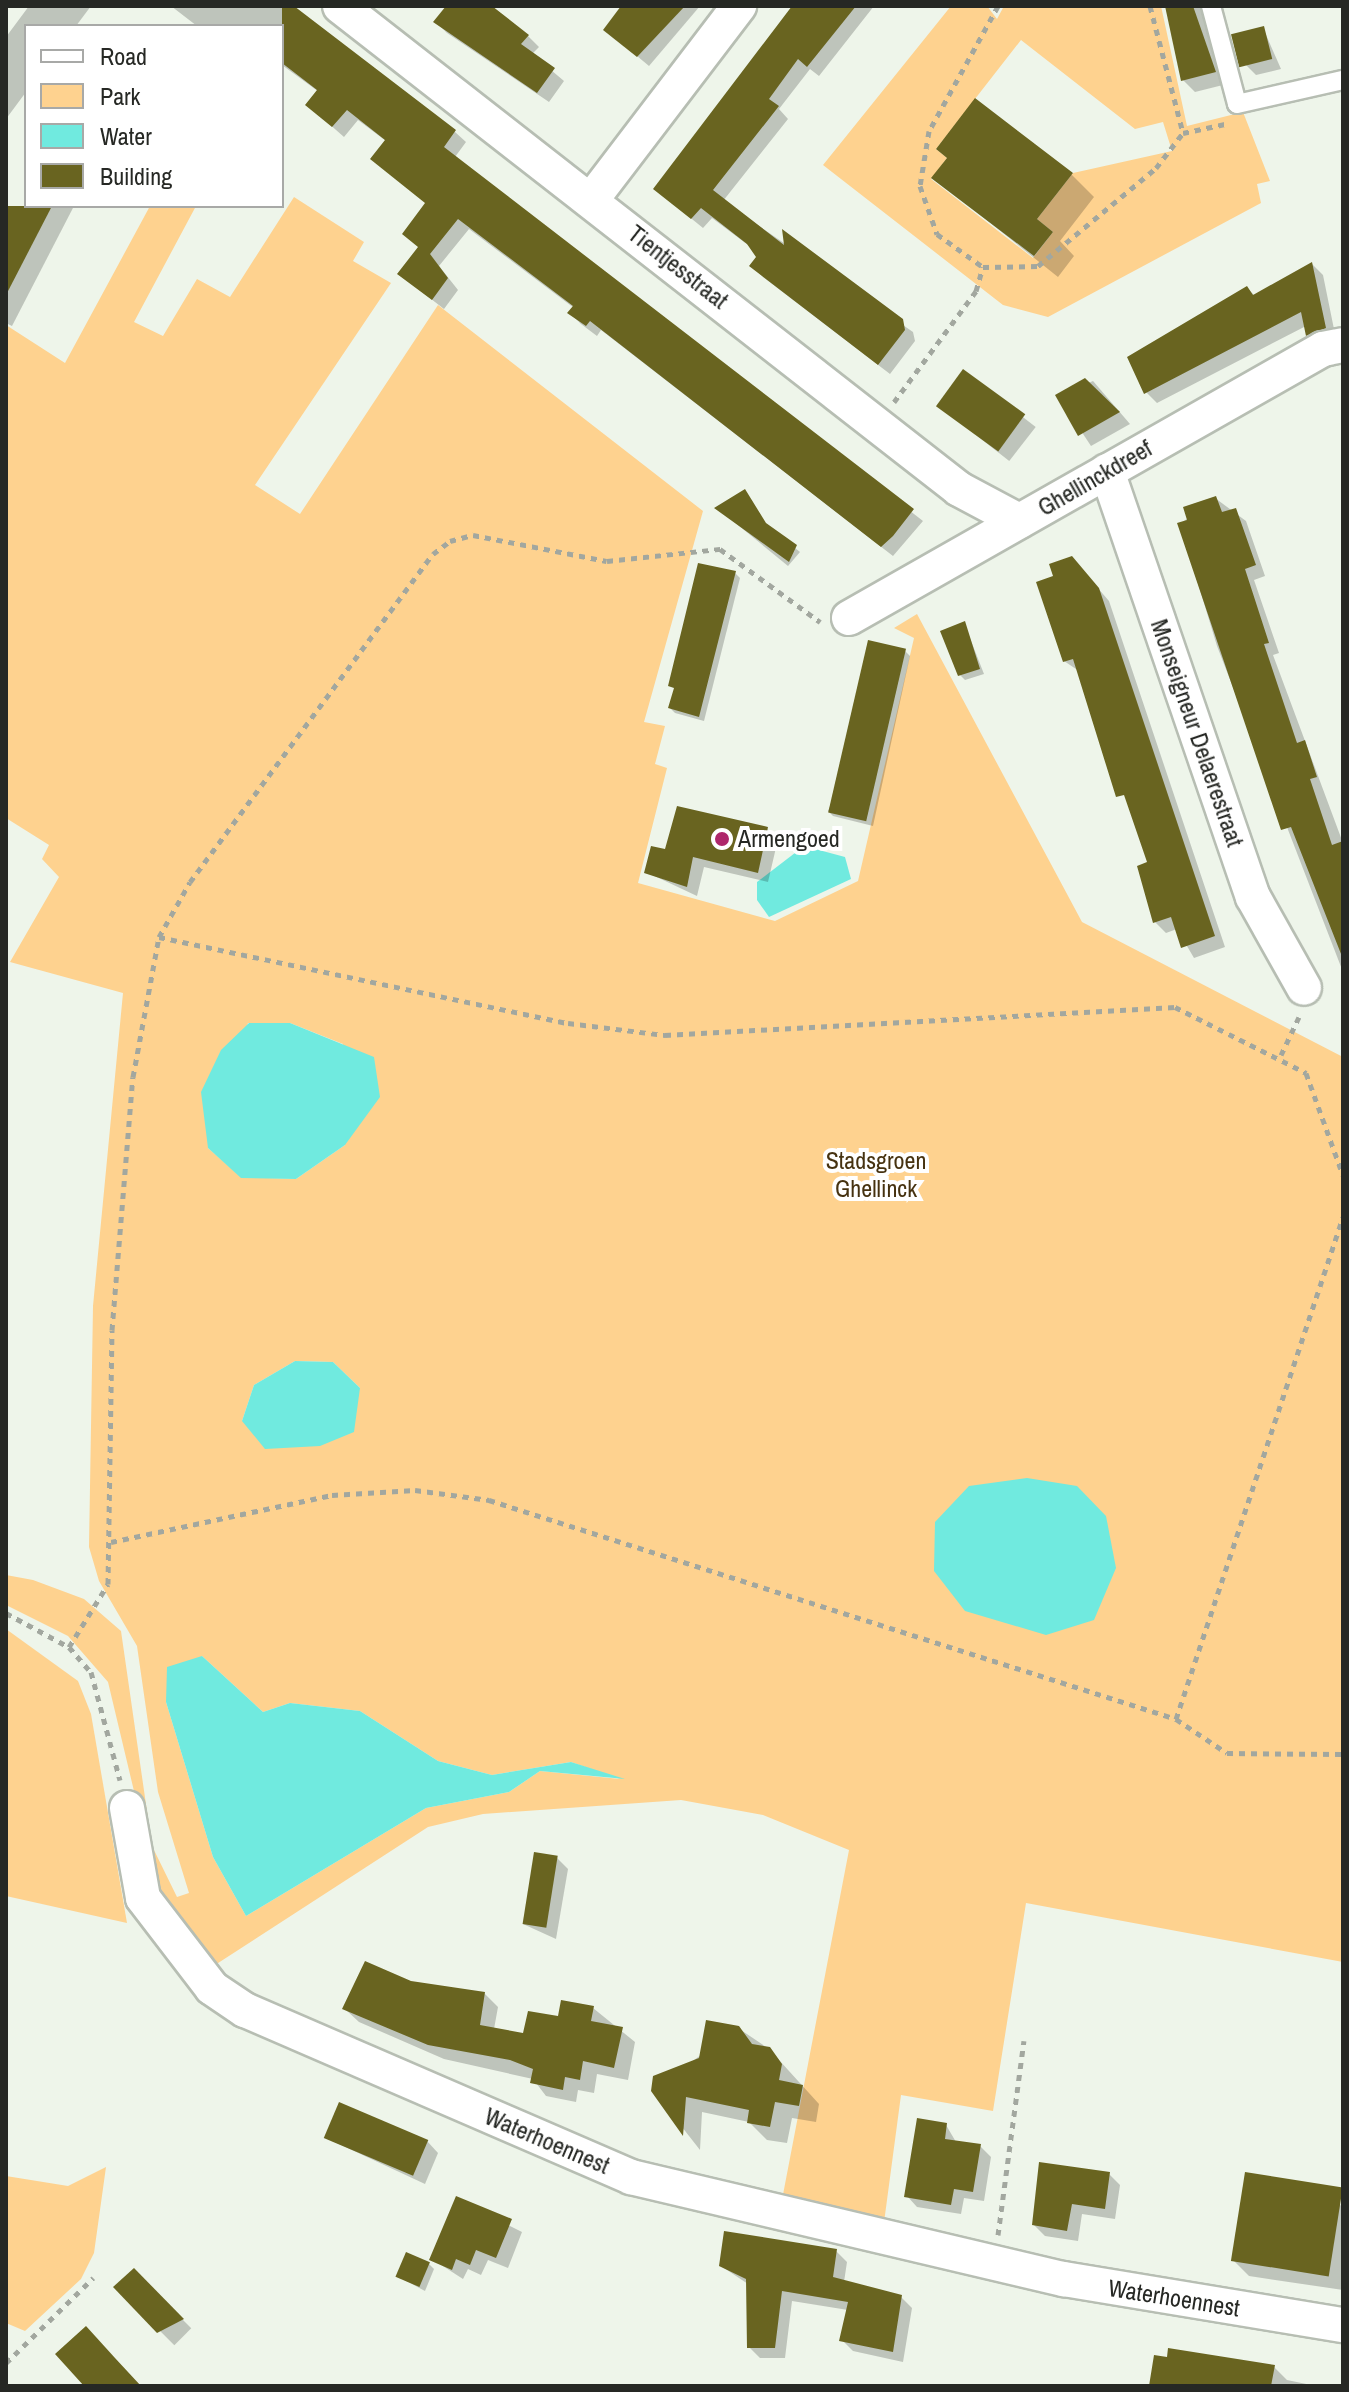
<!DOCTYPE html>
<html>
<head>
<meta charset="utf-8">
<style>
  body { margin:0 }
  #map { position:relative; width:1349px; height:2392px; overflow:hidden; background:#eef5ea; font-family:"Archivo Narrow",sans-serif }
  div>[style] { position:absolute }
  .green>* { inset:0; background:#fed28f }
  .water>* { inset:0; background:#70eadf }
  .shadow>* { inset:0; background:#0003; transform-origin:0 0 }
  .building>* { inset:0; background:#696420; transform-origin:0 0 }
  .path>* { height:5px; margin-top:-2.5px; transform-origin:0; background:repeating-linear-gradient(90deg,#a2a79f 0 6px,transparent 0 12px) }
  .roads { filter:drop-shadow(2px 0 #b7beb3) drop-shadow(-2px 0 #b7beb3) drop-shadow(0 2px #b7beb3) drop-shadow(0 -2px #b7beb3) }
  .service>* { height:18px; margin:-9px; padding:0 9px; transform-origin:9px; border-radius:9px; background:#fff }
  .minor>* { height:34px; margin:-17px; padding:0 17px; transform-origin:17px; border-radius:17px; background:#fff }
  .dots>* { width:22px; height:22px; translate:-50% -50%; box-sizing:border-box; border:4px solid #fff; border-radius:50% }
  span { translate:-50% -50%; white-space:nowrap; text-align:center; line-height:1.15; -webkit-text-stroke:8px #fff; paint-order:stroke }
  .street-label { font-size:24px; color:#262824 }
  .poi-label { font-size:24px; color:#262824 }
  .left { translate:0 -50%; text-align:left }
  .park-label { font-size:24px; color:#463210 }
  .frame { position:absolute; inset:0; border:8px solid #262824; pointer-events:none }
  .legend { position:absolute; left:24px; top:24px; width:260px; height:184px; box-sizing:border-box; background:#fff; border:2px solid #a8a9a7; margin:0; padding:10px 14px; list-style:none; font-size:24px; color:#262824 }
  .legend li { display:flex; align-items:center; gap:16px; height:40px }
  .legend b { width:40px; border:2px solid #a8a9a7 }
</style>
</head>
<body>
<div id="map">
  <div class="green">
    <i style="clip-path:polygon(evenodd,951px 6px,987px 6px,997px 19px,1004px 6px,1161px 6px,1187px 126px,1243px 112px,1270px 181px,1257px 184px,1261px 203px,1048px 317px,1003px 305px,823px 165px,951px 6px,1021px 40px,1135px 129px,1163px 122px,1172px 151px,1073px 173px,1037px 219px,1053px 232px,1033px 258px,931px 179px,947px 158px,936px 149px,1021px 40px)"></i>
    <i style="clip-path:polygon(evenodd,294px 197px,364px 242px,353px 261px,391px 283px,255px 485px,300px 514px,438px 305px,703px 511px,644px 722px,665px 726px,655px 764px,667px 768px,638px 883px,775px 921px,858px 881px,914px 638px,894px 628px,917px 614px,1082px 922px,1343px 1057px,1343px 1962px,1026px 1903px,993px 2111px,901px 2095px,883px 2230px,781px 2205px,849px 1850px,763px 1815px,681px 1800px,483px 1814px,428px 1827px,215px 1965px,159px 1896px,108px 1682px,68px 1636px,6px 1605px,6px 1575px,33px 1580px,84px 1599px,121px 1631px,152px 1846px,177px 1897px,189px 1893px,158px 1792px,137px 1646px,99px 1581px,89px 1547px,93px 1306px,123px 993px,10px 962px,59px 877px,42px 859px,49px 845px,6px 818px,6px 325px,65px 363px,150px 206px,196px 206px,134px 322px,163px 336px,197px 279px,230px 297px,294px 197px,248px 1023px,290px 1023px,343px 1044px,345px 1145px,296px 1179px,241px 1177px,208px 1148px,248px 1023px,294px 197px,295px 1361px,333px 1362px,360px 1388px,242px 1421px,254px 1385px,295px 1361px,294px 197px,202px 1656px,263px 1712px,290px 1703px,360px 1711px,438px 1761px,492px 1775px,571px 1762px,620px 1779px,540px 1771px,509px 1792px,426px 1808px,246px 1916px,213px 1857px,166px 1702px,202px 1656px)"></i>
    <i style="clip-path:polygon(6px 1629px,78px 1681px,91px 1714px,127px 1923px,6px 1896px)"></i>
    <i style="clip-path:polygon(106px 2167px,94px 2253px,81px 2279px,25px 2331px,6px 2323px,6px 2176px,68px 2186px)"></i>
  </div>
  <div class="water">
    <i style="clip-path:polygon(804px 846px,845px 857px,851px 879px,769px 917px,757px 900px,757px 882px)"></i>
    <i style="clip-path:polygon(249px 1023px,290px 1023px,374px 1057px,380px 1097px,345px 1145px,296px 1179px,241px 1178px,208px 1148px,201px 1092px,221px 1050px)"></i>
    <i style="clip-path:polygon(295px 1361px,333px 1362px,360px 1388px,354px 1432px,320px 1446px,265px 1449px,242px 1421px,254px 1385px)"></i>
    <i style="clip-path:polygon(1027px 1478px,1077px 1486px,1106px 1516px,1116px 1568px,1094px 1620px,1046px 1635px,965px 1611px,934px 1571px,935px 1522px,969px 1486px)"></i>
    <i style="clip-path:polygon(202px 1656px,263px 1712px,290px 1703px,360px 1711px,438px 1761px,492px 1775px,571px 1762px,625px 1779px,540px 1771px,509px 1792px,426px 1808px,246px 1916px,213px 1857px,166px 1702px,167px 1667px)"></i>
  </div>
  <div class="shadow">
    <i style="clip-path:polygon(29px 6px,91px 6px,76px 26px,26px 26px,26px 92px,6px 119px,6px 37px)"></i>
    <i style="clip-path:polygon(171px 6px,291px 6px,455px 132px,466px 142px,455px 157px,923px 521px,893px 556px,601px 330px,597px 336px,581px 324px,570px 313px,574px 308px,469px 229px,439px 266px,458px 290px,444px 309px,399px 274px,420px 248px,427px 204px,386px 141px,358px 120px,344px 137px,319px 115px,319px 92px,282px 65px,282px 26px,197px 26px)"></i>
    <i style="clip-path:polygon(449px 6px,488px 6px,528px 36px,539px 47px,532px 54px,564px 81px,549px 102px,447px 33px,436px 22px)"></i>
    <i style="clip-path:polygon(625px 6px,700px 6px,649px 66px,606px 30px)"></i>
    <i style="clip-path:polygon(797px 6px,874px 6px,819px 76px,810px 69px,779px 109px,788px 119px,723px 201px,913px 332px,915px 341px,890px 374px,763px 277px,752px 266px,759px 258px,752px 248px,712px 218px,703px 228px,655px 189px)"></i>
    <i style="clip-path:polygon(1166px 6px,1219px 6px,1202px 10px,1227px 84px,1195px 92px,1183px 80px)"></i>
    <i style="clip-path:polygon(1263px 28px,1281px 69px,1256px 75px,1246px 65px)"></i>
    <i style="clip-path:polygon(1072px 175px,1094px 197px,1060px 241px,1074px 256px,1058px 277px,934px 178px)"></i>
    <i style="clip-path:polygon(26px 206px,74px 206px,12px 326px,6px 323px,6px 246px)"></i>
    <i style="clip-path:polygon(1312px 264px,1323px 275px,1336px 339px,1319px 345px,1306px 326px,1157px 403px,1146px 392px,1247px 288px,1255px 296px)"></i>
    <i style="left:964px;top:371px;width:91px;height:43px;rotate:38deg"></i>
    <i style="clip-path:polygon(1093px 381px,1130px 424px,1091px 446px,1058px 396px)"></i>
    <i style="clip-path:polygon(1215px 498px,1246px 521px,1265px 576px,1254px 580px,1279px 653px,1273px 655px,1343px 843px,1343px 972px,1217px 646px,1180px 524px)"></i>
    <i style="clip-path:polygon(722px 512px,769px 527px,800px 552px,788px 566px)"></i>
    <i style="clip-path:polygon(1072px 558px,1109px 601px,1225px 947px,1194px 958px,1177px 929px,1166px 933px,1155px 922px,1150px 863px,1079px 671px,1064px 661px,1056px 578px)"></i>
    <i style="clip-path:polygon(735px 573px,740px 578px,704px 721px,675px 713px,670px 708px)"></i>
    <i style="clip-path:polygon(964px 623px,984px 674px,965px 680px,960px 675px)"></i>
    <i style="clip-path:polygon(905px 651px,910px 656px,873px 826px,833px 816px,828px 811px)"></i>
    <i style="clip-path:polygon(767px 829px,778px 839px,768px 882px,704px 867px,697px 896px,646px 872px,666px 852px)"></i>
    <i style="clip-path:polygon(557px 1858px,568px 1869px,556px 1939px,523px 1924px)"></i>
    <i style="clip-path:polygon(410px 1983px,484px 1993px,498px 2007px,494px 2029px,525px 2035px,593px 2008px,635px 2042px,628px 2080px,597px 2074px,594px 2093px,578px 2090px,576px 2102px,546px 2096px,533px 2079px,444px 2059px,359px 2022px,345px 2009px)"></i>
    <i style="clip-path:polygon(738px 2028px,769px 2049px,819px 2104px,816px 2122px,792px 2118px,787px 2143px,767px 2140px,749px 2122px,702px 2112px,700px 2150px,653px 2090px)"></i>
    <i style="clip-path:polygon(946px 2125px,956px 2142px,980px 2146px,991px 2157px,984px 2201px,964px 2198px,961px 2214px,917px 2207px,907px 2196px)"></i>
    <i style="clip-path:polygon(326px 2138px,427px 2141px,438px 2153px,425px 2184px)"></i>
    <i style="clip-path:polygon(1109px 2174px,1120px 2185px,1115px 2219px,1082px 2214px,1078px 2241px,1045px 2236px,1034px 2225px)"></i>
    <i style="clip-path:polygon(457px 2199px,522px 2232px,508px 2268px,488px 2260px,481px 2275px,468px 2269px,463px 2279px,432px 2259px)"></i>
    <i style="clip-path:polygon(1343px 2204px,1343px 2290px,1249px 2276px,1234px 2261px)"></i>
    <i style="clip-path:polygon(836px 2251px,847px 2262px,844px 2282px,901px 2297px,912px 2308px,903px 2362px,853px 2351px,842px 2340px,848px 2310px,792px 2301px,785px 2358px,760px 2358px,749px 2347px,748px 2284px,721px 2266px)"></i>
    <i style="clip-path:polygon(429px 2264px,434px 2269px,425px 2291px,397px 2276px)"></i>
    <i style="left:134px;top:2271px;width:81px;height:24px;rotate:45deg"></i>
    <i style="clip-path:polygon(1274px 2367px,1287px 2380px,1316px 2386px,1151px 2386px)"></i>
  </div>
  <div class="building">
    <i style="clip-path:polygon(282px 6px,294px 6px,456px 130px,444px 147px,914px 509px,893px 536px,881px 547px,590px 321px,586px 326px,567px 313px,573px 306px,458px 219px,430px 254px,448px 278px,432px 300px,397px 274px,418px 247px,402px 234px,425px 203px,370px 159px,385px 140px,347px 110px,332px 127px,305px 105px,317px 90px,282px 63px)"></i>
    <i style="clip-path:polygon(446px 6px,492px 6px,529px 35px,521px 44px,555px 68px,537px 93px,433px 22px)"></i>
    <i style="clip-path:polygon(621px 6px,685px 6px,637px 57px,603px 30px)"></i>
    <i style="clip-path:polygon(792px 6px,856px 6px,807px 67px,798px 59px,769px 99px,779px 106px,713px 190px,784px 245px,782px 229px,903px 319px,905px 330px,878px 365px,749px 266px,756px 257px,747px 244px,701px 208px,691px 219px,653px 189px)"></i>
    <i style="clip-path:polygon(1165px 6px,1193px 6px,1216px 72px,1181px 81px)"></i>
    <i style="left:1264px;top:26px;width:34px;height:34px;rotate:76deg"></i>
    <i style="clip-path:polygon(975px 98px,1073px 173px,1037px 219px,1053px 232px,1034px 256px,931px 178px,947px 158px,936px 149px)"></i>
    <i style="clip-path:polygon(6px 206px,52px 206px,6px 295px)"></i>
    <i style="clip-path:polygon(1312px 262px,1326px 328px,1306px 336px,1301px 312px,1144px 394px,1127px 357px,1247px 286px,1253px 295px)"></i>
    <i style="left:963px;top:369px;width:77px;height:46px;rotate:36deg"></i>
    <i style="clip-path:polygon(1085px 378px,1120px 412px,1078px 436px,1055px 395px)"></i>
    <i style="clip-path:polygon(745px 489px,766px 523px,797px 545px,789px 562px,714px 508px)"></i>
    <i style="clip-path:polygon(1216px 496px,1222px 512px,1236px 508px,1256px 565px,1245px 569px,1269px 643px,1264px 644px,1297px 743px,1305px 740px,1317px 777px,1310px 779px,1332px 845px,1343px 841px,1343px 959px,1291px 827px,1281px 830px,1177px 523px,1187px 520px,1183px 507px)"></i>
    <i style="clip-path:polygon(1072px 556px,1099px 588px,1215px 936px,1181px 948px,1171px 917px,1153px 923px,1137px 866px,1147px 862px,1124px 795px,1116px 797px,1073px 659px,1063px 662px,1036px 582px,1053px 576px,1049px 564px)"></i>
    <i style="clip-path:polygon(698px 563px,736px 571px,699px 717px,668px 708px,674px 688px,668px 686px)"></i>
    <i style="clip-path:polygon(965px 621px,980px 669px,958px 676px,940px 631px)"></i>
    <i style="left:868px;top:640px;width:39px;height:177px;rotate:13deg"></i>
    <i style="clip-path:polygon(677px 806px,768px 827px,758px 873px,693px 857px,687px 887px,644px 873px,651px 846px,665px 849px)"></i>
    <i style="left:534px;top:1852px;width:24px;height:73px;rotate:9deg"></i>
    <i style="clip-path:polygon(365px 1961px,411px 1981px,485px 1992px,480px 2025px,523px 2033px,528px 2011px,558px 2016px,561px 2000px,594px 2006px,591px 2021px,623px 2027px,614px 2068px,583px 2061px,580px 2080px,565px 2077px,563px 2090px,530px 2083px,533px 2069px,510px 2060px,428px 2045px,342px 2009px)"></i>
    <i style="clip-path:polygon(706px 2020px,739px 2026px,752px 2044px,770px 2047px,782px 2064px,779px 2080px,803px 2085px,799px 2106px,775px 2102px,770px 2127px,747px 2123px,749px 2110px,686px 2097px,683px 2136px,651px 2091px,653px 2076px,699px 2058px)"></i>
    <i style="left:339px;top:2102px;width:97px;height:39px;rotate:23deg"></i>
    <i style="clip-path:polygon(917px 2118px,947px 2123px,945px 2139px,981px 2144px,973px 2192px,954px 2189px,951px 2205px,904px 2197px)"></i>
    <i style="clip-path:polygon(1039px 2162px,1110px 2172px,1105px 2209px,1072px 2204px,1067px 2231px,1032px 2225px)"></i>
    <i style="left:1245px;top:2172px;width:99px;height:90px;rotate:9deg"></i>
    <i style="clip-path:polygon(456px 2196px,512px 2219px,496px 2258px,476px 2250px,470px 2265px,456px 2259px,452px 2270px,429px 2260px)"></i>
    <i style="clip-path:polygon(724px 2231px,837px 2249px,833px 2277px,902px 2295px,893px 2352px,839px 2341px,848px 2302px,782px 2291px,775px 2348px,747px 2348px,746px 2279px,719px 2266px)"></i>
    <i style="left:406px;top:2252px;width:26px;height:27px;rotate:23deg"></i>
    <i style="clip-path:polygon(134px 2268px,184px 2319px,157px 2333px,113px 2287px)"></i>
    <i style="clip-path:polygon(86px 2326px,115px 2358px,141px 2386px,84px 2386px,55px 2354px)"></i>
    <i style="clip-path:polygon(1168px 2348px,1275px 2365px,1271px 2386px,1149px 2386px,1154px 2355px,1167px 2357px)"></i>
  </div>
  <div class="path">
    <i style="left:998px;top:6px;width:143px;rotate:118.9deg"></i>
    <i style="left:929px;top:131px;width:56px;rotate:99.3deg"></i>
    <i style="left:920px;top:186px;width:51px;rotate:70.5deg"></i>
    <i style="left:937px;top:234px;width:57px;rotate:35.7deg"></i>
    <i style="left:983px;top:267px;width:55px;rotate:-1deg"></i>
    <i style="left:1038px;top:266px;width:153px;rotate:-39.7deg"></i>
    <i style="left:1156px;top:168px;width:44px;rotate:-52.4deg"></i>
    <i style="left:1150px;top:6px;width:131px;rotate:75.4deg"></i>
    <i style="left:1183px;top:133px;width:43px;rotate:-12.1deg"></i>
    <i style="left:894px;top:402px;width:138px;rotate:-53.5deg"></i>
    <i style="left:976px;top:291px;width:25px;rotate:-74deg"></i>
    <i style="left:159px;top:937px;width:418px;rotate:11.9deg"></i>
    <i style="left:568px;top:1023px;width:98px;rotate:7.1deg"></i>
    <i style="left:665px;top:1035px;width:511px;rotate:-3.14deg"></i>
    <i style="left:1175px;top:1007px;width:147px;rotate:26.7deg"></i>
    <i style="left:1306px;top:1073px;width:109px;rotate:70.1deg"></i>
    <i style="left:1281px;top:1055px;width:42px;rotate:-64.7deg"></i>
    <i style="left:111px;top:1542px;width:226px;rotate:-12deg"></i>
    <i style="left:332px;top:1495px;width:83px;rotate:-3.4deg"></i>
    <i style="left:415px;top:1490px;width:75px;rotate:7.7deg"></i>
    <i style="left:489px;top:1500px;width:721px;rotate:17.68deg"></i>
    <i style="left:1176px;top:1719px;width:61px;rotate:33.7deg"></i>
    <i style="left:1227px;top:1753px;width:116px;rotate:0.5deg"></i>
    <i style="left:6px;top:1613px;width:72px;rotate:28.4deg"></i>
    <i style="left:69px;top:1647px;width:33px;rotate:49deg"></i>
    <i style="left:91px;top:1672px;width:112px;rotate:75deg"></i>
    <i style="left:69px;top:1647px;width:74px;rotate:-58.2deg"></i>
    <i style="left:108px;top:1584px;width:254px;rotate:-89.1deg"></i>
    <i style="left:112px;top:1330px;width:254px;rotate:-85.3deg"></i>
    <i style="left:133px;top:1077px;width:142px;rotate:-79.5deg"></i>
    <i style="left:159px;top:937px;width:63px;rotate:-60.6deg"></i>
    <i style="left:190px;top:882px;width:408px;rotate:-53.5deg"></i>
    <i style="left:433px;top:554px;width:21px;rotate:-37deg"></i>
    <i style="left:450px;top:541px;width:24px;rotate:-15deg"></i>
    <i style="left:473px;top:535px;width:136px;rotate:11deg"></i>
    <i style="left:607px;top:561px;width:114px;rotate:-6.1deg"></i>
    <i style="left:720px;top:549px;width:124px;rotate:36.1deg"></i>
    <i style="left:1176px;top:1719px;width:529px;rotate:-71.6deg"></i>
    <i style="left:998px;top:2235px;width:196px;rotate:-82.4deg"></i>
    <i style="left:6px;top:2363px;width:122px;rotate:-44.3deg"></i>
  </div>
  <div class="roads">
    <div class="service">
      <i style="left:1211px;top:6px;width:101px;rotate:75.1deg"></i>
      <i style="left:1237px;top:104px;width:109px;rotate:-12.8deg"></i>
    </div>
    <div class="minor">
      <i style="left:340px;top:6px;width:785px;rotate:37.96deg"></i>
      <i style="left:959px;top:489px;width:68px;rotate:28.1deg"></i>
      <i style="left:592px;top:199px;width:243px;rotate:-52.7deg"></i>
      <i style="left:1107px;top:471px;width:450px;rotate:71.1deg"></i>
      <i style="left:1253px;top:897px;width:104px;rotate:60.7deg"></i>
      <i style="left:849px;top:618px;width:545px;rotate:-29.58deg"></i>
      <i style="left:1323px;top:349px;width:20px;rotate:-11deg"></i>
      <i style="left:127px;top:1808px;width:91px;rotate:79.9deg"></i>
      <i style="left:143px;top:1898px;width:113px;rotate:52.5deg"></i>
      <i style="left:212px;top:1988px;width:40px;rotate:34deg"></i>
      <i style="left:245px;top:2010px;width:421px;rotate:23.4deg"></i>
      <i style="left:631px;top:2177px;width:445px;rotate:13.3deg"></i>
      <i style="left:1064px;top:2279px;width:283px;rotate:9.4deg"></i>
    </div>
  </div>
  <div class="dots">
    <i style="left:722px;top:839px;background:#ae276b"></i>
  </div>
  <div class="street-label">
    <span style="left:678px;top:267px;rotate:38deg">Tientjesstraat</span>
    <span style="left:1095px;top:478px;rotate:-30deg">Ghellinckdreef</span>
    <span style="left:1197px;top:733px;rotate:71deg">Monseigneur Delaerestraat</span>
    <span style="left:547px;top:2141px;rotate:23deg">Waterhoennest</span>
    <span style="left:1174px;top:2298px;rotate:9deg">Waterhoennest</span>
  </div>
  <div class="poi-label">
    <span class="left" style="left:738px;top:839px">Armengoed</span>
  </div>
  <div class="park-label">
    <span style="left:876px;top:1175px">Stadsgroen<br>Ghellinck</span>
  </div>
  <div class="frame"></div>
  <ul class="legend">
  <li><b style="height:10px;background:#fff"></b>Road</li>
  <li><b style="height:22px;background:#fed28f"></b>Park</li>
  <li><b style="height:22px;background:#70eadf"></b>Water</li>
  <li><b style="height:22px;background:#696420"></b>Building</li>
  </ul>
</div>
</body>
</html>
